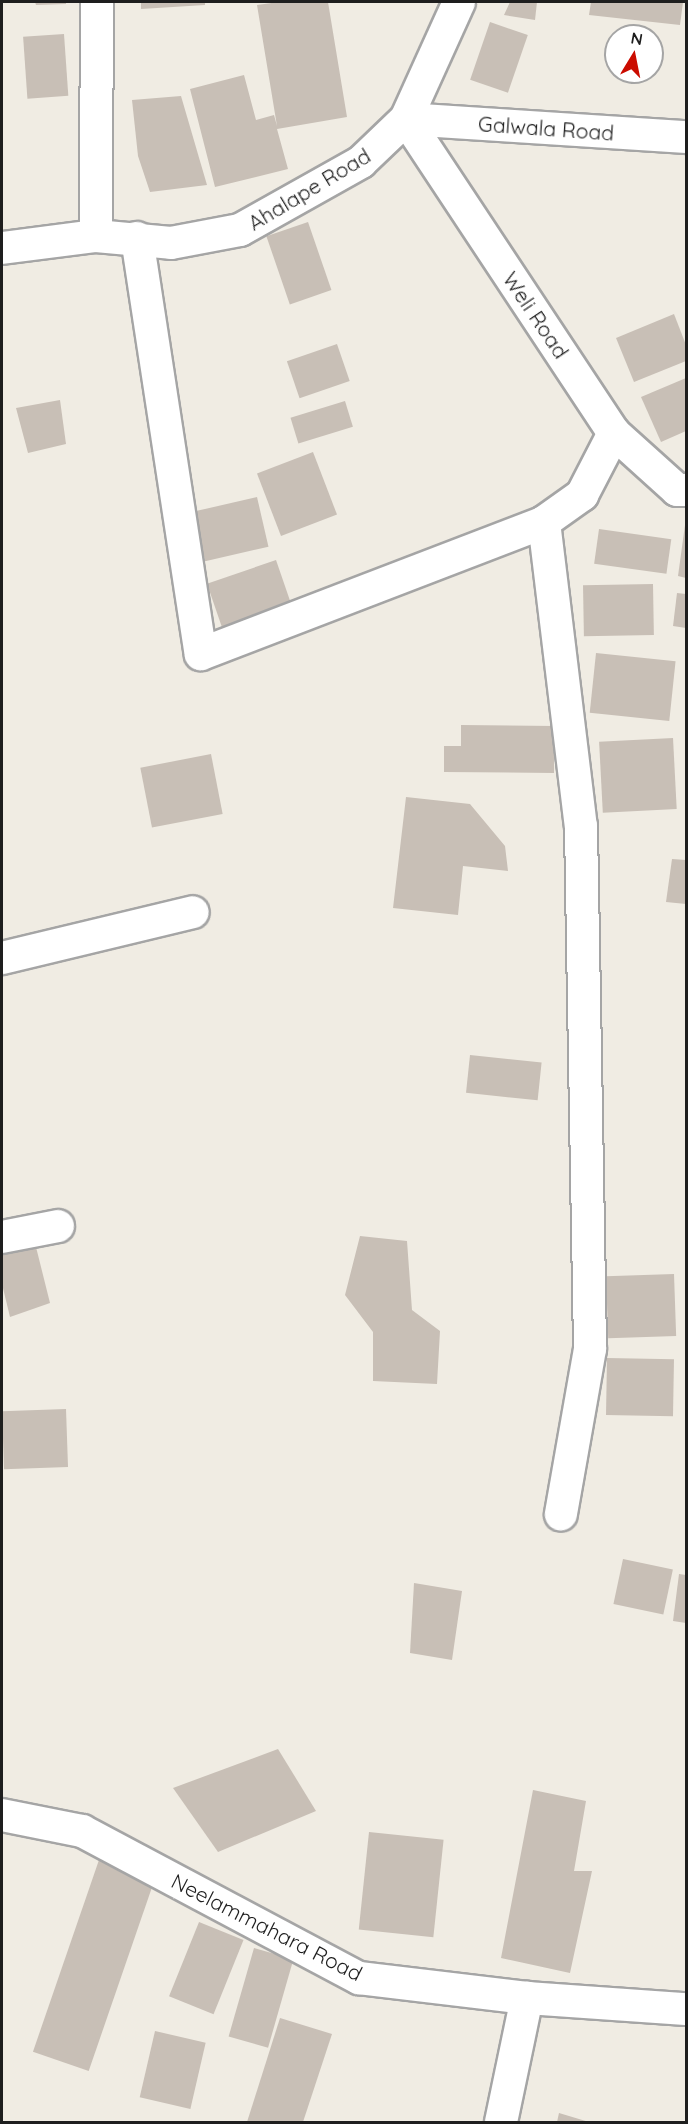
<!DOCTYPE html>
<html>
<head>
<meta charset="utf-8">
<style>
  body { margin:0 }
  #map { position:relative; width:688px; height:2124px; overflow:hidden; background:#f0ece3; font-family:Quicksand,sans-serif }
  div>[style] { position:absolute }
  .building>* { inset:0; background:#c8bfb6; transform-origin:0 0 }
  .roads { filter:drop-shadow(2px 0 #a5a5a5) drop-shadow(-2px 0 #a5a5a5) drop-shadow(0 2px #a5a5a5) drop-shadow(0 -2px #a5a5a5) }
  .minor>* { height:32px; margin:-16px; padding:0 16px; transform-origin:16px; border-radius:16px; background:#fff }
  span { translate:-50% -50%; white-space:nowrap; text-align:center; line-height:1.15; -webkit-text-stroke:6px #fff; paint-order:stroke }
  .street-label { font-size:21px; color:#1e1e1e }
  .frame { position:absolute; inset:0; border:3px solid #1e1e1e; pointer-events:none }
  .north { position:absolute; left:604px; top:24px; width:60px; height:60px; box-sizing:border-box; background:#fff; border:2px solid #a5a5a5; border-radius:50%; rotate:10deg; font-size:16px; font-weight:700; line-height:24px; text-align:center; color:#1e1e1e }
  .north::after { content:''; display:block; margin:auto; width:21px; height:27px; background:#cb0c00; clip-path:polygon(50% 0,100% 100%,50% 72%,0 100%) }
</style>
</head>
<body>
<div id="map">
  <div class="building">
    <i style="clip-path:polygon(35px 2px,66px 2px,66px 4px,36px 5px)"></i>
    <i style="clip-path:polygon(141px 2px,205px 2px,205px 5px,141px 9px)"></i>
    <i style="clip-path:polygon(279px 2px,328px 2px,347px 117px,277px 129px,288px 169px,215px 187px,190px 89px,244px 75px,256px 120px,274px 115px,277px 126px,257px 5px)"></i>
    <i style="clip-path:polygon(510px 2px,537px 2px,535px 20px,504px 15px)"></i>
    <i style="clip-path:polygon(591px 2px,683px 2px,680px 25px,589px 15px)"></i>
    <i style="left:490px;top:22px;width:40px;height:61px;rotate:19deg"></i>
    <i style="left:64px;top:34px;width:62px;height:41px;rotate:86deg"></i>
    <i style="clip-path:polygon(181px 96px,207px 185px,150px 192px,138px 156px,132px 100px)"></i>
    <i style="left:308px;top:222px;width:72px;height:44px;rotate:71deg"></i>
    <i style="clip-path:polygon(674px 314px,686px 345px,686px 361px,634px 382px,616px 338px)"></i>
    <i style="left:337px;top:344px;width:39px;height:53px;rotate:71deg"></i>
    <i style="clip-path:polygon(686px 378px,686px 431px,661px 442px,641px 397px)"></i>
    <i style="clip-path:polygon(60px 400px,66px 444px,28px 453px,16px 408px)"></i>
    <i style="left:345px;top:401px;width:27px;height:57px;rotate:73deg"></i>
    <i style="left:313px;top:452px;width:67px;height:60px;rotate:69deg"></i>
    <i style="left:257px;top:497px;width:51px;height:65px;rotate:77deg"></i>
    <i style="clip-path:polygon(685px 525px,686px 525px,686px 578px,678px 576px)"></i>
    <i style="left:599px;top:529px;width:73px;height:35px;rotate:8deg"></i>
    <i style="left:276px;top:560px;width:50px;height:73px;rotate:71deg"></i>
    <i style="left:653px;top:584px;width:51px;height:70px;rotate:89deg"></i>
    <i style="clip-path:polygon(677px 593px,686px 594px,686px 628px,673px 626px)"></i>
    <i style="left:596px;top:653px;width:80px;height:60px;rotate:6deg"></i>
    <i style="clip-path:polygon(461px 725px,554px 726px,554px 773px,444px 772px,444px 746px,461px 746px)"></i>
    <i style="left:673px;top:738px;width:71px;height:74px;rotate:87deg"></i>
    <i style="left:211px;top:754px;width:61px;height:72px;rotate:79deg"></i>
    <i style="clip-path:polygon(406px 797px,470px 804px,505px 846px,508px 871px,463px 866px,458px 915px,393px 908px)"></i>
    <i style="clip-path:polygon(672px 859px,686px 860px,686px 904px,666px 902px)"></i>
    <i style="left:470px;top:1055px;width:72px;height:38px;rotate:6deg"></i>
    <i style="clip-path:polygon(360px 1236px,407px 1241px,412px 1310px,440px 1331px,437px 1384px,373px 1381px,373px 1332px,345px 1295px)"></i>
    <i style="clip-path:polygon(34px 1239px,50px 1303px,10px 1317px,2px 1284px,2px 1244px)"></i>
    <i style="left:674px;top:1274px;width:62px;height:68px;rotate:88deg"></i>
    <i style="left:607px;top:1358px;width:67px;height:57px;rotate:1deg"></i>
    <i style="left:66px;top:1409px;width:58px;height:64px;rotate:88deg"></i>
    <i style="left:623px;top:1559px;width:51px;height:46px;rotate:12deg"></i>
    <i style="clip-path:polygon(679px 1574px,686px 1575px,686px 1623px,673px 1621px)"></i>
    <i style="clip-path:polygon(414px 1583px,462px 1591px,452px 1660px,410px 1653px)"></i>
    <i style="clip-path:polygon(278px 1749px,316px 1811px,218px 1852px,173px 1788px)"></i>
    <i style="clip-path:polygon(533px 1790px,586px 1801px,574px 1871px,592px 1871px,570px 1973px,501px 1958px)"></i>
    <i style="left:369px;top:1832px;width:75px;height:98px;rotate:6deg"></i>
    <i style="left:100px;top:1857px;width:59px;height:206px;rotate:19deg"></i>
    <i style="left:199px;top:1922px;width:48px;height:80px;rotate:22deg"></i>
    <i style="left:254px;top:1948px;width:41px;height:92px;rotate:16deg"></i>
    <i style="clip-path:polygon(280px 2018px,332px 2034px,303px 2122px,247px 2122px)"></i>
    <i style="left:155px;top:2031px;width:52px;height:68px;rotate:13deg"></i>
    <i style="clip-path:polygon(559px 2113px,589px 2122px,557px 2122px)"></i>
  </div>
  <div class="roads">
    <div class="minor">
      <i style="left:406px;top:119px;width:377px;rotate:56.5deg"></i>
      <i style="left:614px;top:433px;width:85px;rotate:42.1deg"></i>
      <i style="left:677px;top:490px;width:9px"></i>
      <i style="left:406px;top:119px;width:281px;rotate:3.7deg"></i>
      <i style="left:96px;top:236px;width:234px;rotate:-89.8deg"></i>
      <i style="left:137px;top:238px;width:421px;rotate:81.3deg"></i>
      <i style="left:201px;top:654px;width:368px;rotate:-21deg"></i>
      <i style="left:544px;top:522px;width:47px;rotate:-35.4deg"></i>
      <i style="left:582px;top:495px;width:70px;rotate:-62.7deg"></i>
      <i style="left:2px;top:248px;width:95px;rotate:-7.3deg"></i>
      <i style="left:96px;top:236px;width:75px;rotate:5.3deg"></i>
      <i style="left:171px;top:243px;width:70px;rotate:-10.7deg"></i>
      <i style="left:240px;top:230px;width:139px;rotate:-29.3deg"></i>
      <i style="left:361px;top:162px;width:62px;rotate:-43.7deg"></i>
      <i style="left:406px;top:119px;width:128px;rotate:-65.6deg"></i>
      <i style="left:544px;top:522px;width:306px;rotate:83.1deg"></i>
      <i style="left:581px;top:826px;width:523px;rotate:89.01deg"></i>
      <i style="left:590px;top:1349px;width:168px;rotate:100deg"></i>
      <i style="left:2px;top:958px;width:196px;rotate:-13.5deg"></i>
      <i style="left:2px;top:1237px;width:57px;rotate:-11.1deg"></i>
      <i style="left:2px;top:1815px;width:82px;rotate:11.3deg"></i>
      <i style="left:82px;top:1831px;width:314px;rotate:28deg"></i>
      <i style="left:359px;top:1978px;width:169px;rotate:6.8deg"></i>
      <i style="left:527px;top:1998px;width:159px;rotate:4deg"></i>
      <i style="left:501px;top:2122px;width:127px;rotate:-78.2deg"></i>
    </div>
  </div>
  <div class="street-label">
    <span style="left:546px;top:128px;rotate:4deg">Galwala Road</span>
    <span style="left:309px;top:189px;rotate:-31deg">Ahalape Road</span>
    <span style="left:536px;top:315px;rotate:56deg">Weli Road</span>
    <span style="left:267px;top:1927px;rotate:27deg">Neelammahara Road</span>
  </div>
  <div class="frame"></div>
  <div class="north">N</div>
</div>
</body>
</html>
